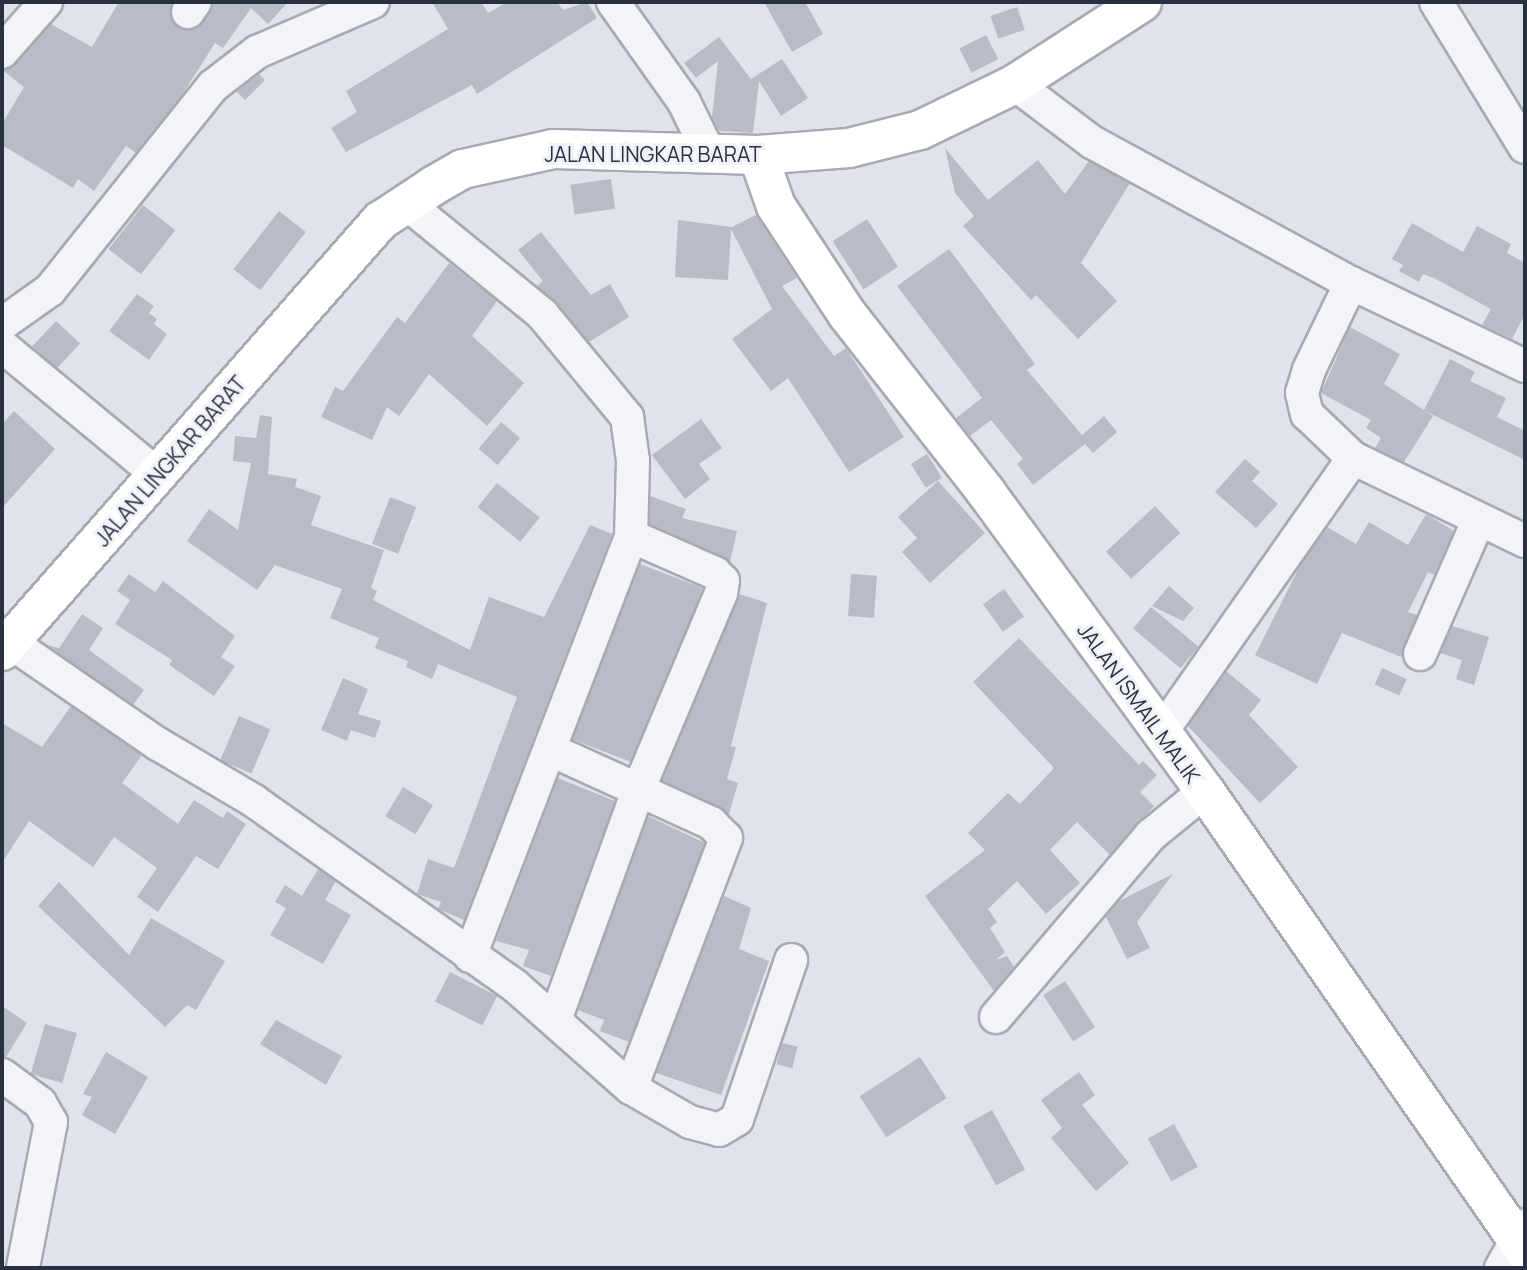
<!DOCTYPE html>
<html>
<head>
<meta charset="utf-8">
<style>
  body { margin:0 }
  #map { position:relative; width:1527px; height:1270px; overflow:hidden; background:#e0e3e9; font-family:Manrope,sans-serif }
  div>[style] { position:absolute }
  .building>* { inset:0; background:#b7bcc6; transform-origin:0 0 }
  .roads { filter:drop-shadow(2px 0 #a5aab3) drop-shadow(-2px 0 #a5aab3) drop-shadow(0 2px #a5aab3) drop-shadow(0 -2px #a5aab3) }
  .minor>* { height:32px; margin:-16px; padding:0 16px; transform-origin:16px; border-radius:16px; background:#f2f4f7 }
  .major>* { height:38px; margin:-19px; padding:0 19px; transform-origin:19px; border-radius:19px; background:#fff }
  .highway>* { height:38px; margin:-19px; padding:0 19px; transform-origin:19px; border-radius:19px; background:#fff }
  span { translate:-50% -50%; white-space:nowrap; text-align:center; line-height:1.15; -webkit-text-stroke:6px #eff2f7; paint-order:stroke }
  .street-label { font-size:21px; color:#283041 }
  .frame { position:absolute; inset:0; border:4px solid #283041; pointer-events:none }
</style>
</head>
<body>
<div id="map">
  <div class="building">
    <i style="clip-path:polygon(119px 2px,173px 2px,172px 20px,187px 30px,203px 23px,213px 2px,288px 2px,268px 24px,251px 8px,223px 48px,215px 43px,184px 92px,136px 153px,126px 146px,94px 191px,78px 179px,73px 188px,2px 145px,2px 124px,24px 87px,2px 70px,16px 64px,51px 24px,92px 47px)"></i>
    <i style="clip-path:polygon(432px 2px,481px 2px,488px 13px,507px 2px,557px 2px,563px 10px,587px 2px,597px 18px,477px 94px,472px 85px,346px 152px,331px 128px,357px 112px,346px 91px,448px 29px)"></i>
    <i style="clip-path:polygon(764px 2px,805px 2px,823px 34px,792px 52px)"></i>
    <i style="left:1017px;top:7px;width:24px;height:28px;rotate:71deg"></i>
    <i style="left:986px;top:35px;width:27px;height:30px;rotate:63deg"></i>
    <i style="clip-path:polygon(719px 37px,751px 79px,782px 59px,808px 98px,781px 116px,759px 81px,753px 133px,719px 131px,712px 118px,718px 61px,696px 78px,684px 63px)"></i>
    <i style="clip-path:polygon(259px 74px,265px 80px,245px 100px,236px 91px)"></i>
    <i style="clip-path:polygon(945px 148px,988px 200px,1038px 160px,1065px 194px,1089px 161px,1130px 183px,1081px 263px,1117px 301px,1078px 339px,1036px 295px,1031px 300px,963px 226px,974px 216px,955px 193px)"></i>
    <i style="left:611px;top:179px;width:30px;height:41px;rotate:82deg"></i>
    <i style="left:143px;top:205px;width:41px;height:56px;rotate:38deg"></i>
    <i style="left:279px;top:211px;width:34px;height:74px;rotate:38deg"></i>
    <i style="clip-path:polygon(756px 215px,797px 278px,782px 286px,834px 356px,846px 348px,904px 437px,849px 472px,788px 378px,771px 391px,732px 339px,772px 309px,731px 229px,728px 280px,675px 277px,678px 220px,732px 227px)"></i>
    <i style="left:867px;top:219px;width:57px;height:41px;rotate:57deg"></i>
    <i style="clip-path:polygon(1412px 223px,1463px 252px,1477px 226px,1511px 244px,1507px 253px,1525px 263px,1525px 314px,1512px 339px,1482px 325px,1491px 309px,1434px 278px,1423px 274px,1419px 282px,1399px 271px,1403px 265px,1392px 259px)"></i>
    <i style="clip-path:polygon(541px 232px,591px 295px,610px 284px,629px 317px,589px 342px,537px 286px,543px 281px,518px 250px)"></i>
    <i style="clip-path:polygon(949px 249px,1035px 364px,1027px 370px,1082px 435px,1104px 416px,1117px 432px,1093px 453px,1085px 444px,1033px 485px,1017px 464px,1023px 459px,991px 420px,970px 436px,956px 418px,982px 398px,897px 286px)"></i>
    <i style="clip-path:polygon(449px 263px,497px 301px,472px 336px,524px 383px,487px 426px,429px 374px,399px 416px,387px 407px,372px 440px,321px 417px,335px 387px,343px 391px,397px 317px,405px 323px)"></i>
    <i style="clip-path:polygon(137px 294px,154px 306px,149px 313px,157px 319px,154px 324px,167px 334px,149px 360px,109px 331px)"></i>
    <i style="left:56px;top:321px;width:33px;height:35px;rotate:43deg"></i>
    <i style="clip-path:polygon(1350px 327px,1400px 354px,1384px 384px,1424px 410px,1450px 359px,1475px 372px,1470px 381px,1506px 398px,1497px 417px,1525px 431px,1525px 460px,1425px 411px,1433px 416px,1404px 462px,1375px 448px,1381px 438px,1366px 428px,1371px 420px,1321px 393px)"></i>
    <i style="clip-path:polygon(14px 411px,55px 449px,2px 508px,2px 424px)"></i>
    <i style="clip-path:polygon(260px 415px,272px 417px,268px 474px,297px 479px,295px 487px,321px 496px,311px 525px,384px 550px,371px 588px,377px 591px,373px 600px,470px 650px,489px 597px,544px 617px,590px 525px,612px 534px,464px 920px,438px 909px,441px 902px,417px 894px,428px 859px,454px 868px,517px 697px,438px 664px,432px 679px,406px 667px,408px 661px,375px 648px,379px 638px,330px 618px,342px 589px,275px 565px,257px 590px,187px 541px,209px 509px,238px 530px,251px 463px,233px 461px,235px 436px,256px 438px)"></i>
    <i style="clip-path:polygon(701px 419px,722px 448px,699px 464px,710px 479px,685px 499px,652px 455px)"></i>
    <i style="left:501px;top:422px;width:25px;height:35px;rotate:40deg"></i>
    <i style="left:927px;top:454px;width:28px;height:19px;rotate:58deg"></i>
    <i style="clip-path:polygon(1245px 459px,1260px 472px,1252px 481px,1278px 504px,1256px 528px,1215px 492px)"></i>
    <i style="clip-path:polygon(938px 481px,985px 533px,930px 583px,902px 552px,917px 538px,898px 517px)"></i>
    <i style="left:497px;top:483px;width:55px;height:31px;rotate:39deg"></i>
    <i style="clip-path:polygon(650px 496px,686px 509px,682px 518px,737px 531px,730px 562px,650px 524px)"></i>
    <i style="left:390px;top:497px;width:28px;height:50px;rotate:21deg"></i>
    <i style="left:1155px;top:506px;width:37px;height:67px;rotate:47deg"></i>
    <i style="clip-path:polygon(1426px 514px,1454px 531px,1434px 575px,1428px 572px,1408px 612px,1417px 615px,1401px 657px,1342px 633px,1317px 684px,1255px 655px,1300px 566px,1327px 527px,1356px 544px,1369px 522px,1408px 545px)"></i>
    <i style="left:640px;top:564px;width:67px;height:188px;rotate:21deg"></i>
    <i style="clip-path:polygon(129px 574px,155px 592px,163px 581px,235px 636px,221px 657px,235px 666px,214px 696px,169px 665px,172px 660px,115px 624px,130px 600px,117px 591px)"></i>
    <i style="left:851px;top:574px;width:26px;height:42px;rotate:4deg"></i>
    <i style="clip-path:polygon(1169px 586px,1194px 608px,1183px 621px,1152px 606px)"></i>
    <i style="left:1004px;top:589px;width:34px;height:26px;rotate:54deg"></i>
    <i style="clip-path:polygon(739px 594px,767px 603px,731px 746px,736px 747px,727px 779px,738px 783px,729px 814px,662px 781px)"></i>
    <i style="left:1151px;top:607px;width:62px;height:28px;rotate:40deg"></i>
    <i style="clip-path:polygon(82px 614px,103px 628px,89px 650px,144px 690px,133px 705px,47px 645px,59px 648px)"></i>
    <i style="clip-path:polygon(1452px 626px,1489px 637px,1474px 685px,1456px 679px,1462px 660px,1440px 653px)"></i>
    <i style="clip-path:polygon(1019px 638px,1139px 765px,1143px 761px,1157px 775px,1140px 792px,1154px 806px,1110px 855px,1077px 822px,1050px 850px,1080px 883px,1046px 914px,1017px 881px,988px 909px,997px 922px,990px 928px,1005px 952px,996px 960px,1007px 956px,1014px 967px,994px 991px,925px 896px,985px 850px,968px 833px,1008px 793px,1020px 804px,1054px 768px,973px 682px)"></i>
    <i style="left:1382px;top:668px;width:27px;height:18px;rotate:24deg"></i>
    <i style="clip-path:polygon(1226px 671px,1261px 700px,1249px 715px,1298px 767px,1260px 803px,1188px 726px)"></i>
    <i style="clip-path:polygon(343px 678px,368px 689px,358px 714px,381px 721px,375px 738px,351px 730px,347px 741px,321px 730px)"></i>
    <i style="clip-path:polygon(71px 706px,142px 755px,122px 783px,178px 824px,194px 800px,223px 818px,227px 811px,246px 824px,218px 869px,196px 856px,158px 912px,137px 897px,157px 868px,114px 837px,93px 867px,29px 821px,2px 863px,2px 723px,42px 747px)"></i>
    <i style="left:239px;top:716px;width:34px;height:48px;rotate:23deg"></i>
    <i style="clip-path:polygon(558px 778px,615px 801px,551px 976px,523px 966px,529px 950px,496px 941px)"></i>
    <i style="left:403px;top:787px;width:35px;height:34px;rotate:31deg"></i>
    <i style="clip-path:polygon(648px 816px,705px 843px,629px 1042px,600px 1031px,604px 1020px,578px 1010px)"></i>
    <i style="clip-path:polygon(318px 869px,336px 881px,325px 900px,351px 915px,323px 964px,270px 935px,286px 908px,275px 902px,285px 885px,302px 896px)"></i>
    <i style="clip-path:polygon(1173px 874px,1137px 922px,1150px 948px,1127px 959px,1106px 917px,1119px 901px)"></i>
    <i style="clip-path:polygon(59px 882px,129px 955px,151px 918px,225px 961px,196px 1010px,187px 1005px,165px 1027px,38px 906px)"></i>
    <i style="clip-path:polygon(724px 896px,751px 908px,739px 949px,769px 961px,721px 1095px,656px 1073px)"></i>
    <i style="left:450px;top:972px;width:53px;height:33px;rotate:27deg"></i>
    <i style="left:1065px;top:981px;width:55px;height:26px;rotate:57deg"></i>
    <i style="clip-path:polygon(2px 1006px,27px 1023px,6px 1057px,2px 1057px)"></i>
    <i style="clip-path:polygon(276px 1020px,342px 1056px,326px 1085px,260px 1044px)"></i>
    <i style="left:45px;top:1024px;width:33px;height:52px;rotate:16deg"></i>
    <i style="left:782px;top:1043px;width:16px;height:22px;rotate:14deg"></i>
    <i style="clip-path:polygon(106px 1052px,148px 1077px,115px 1134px,82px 1115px,92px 1097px,83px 1094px)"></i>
    <i style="left:920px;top:1057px;width:49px;height:72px;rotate:57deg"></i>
    <i style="clip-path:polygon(1079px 1072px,1095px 1095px,1082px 1105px,1129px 1163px,1096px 1191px,1051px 1138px,1062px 1128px,1041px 1100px)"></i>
    <i style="left:992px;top:1110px;width:68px;height:33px;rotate:61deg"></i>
    <i style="left:1174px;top:1124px;width:49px;height:30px;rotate:61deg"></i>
  </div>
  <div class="roads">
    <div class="minor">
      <i style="left:613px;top:2px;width:123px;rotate:54.6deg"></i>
      <i style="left:684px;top:102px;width:57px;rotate:63.9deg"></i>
      <i style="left:1436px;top:2px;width:170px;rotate:58.5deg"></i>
      <i style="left:188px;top:12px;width:12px;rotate:-55deg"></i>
      <i style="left:2px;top:52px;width:67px;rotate:-48.7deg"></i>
      <i style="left:1015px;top:84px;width:96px;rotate:37deg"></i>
      <i style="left:1092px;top:142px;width:295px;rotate:28.6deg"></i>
      <i style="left:1351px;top:283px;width:193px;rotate:25.5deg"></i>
      <i style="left:406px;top:203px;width:176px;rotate:39.2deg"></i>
      <i style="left:542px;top:314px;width:134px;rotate:50.5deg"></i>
      <i style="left:627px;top:417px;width:44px;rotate:82.2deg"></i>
      <i style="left:633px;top:461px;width:75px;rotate:91.5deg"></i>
      <i style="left:1351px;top:283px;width:97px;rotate:115.8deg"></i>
      <i style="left:1309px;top:370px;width:24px;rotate:107deg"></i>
      <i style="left:1302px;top:393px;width:22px;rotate:77deg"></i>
      <i style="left:1307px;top:414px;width:64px;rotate:43.7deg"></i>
      <i style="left:1353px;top:458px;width:191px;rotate:25.8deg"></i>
      <i style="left:2px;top:324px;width:59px;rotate:-35.3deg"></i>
      <i style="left:50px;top:290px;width:261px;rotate:-51.4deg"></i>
      <i style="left:213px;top:86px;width:56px;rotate:-37.7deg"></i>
      <i style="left:257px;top:52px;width:126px;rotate:-23.3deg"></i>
      <i style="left:2px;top:346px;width:202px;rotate:39.6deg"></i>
      <i style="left:10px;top:642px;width:180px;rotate:34.6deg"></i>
      <i style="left:158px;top:744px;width:112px;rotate:30.7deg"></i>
      <i style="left:254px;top:801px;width:319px;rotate:35.3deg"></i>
      <i style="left:514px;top:985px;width:156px;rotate:41.4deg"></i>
      <i style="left:631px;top:1088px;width:68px;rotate:30deg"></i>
      <i style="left:690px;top:1122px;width:30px;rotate:15deg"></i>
      <i style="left:719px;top:1130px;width:21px;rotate:-31deg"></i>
      <i style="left:737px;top:1119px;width:168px;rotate:-71.2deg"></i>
      <i style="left:1420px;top:654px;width:145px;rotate:-66.4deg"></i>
      <i style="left:1160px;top:734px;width:337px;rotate:-55deg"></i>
      <i style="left:553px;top:751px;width:174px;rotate:24.5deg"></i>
      <i style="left:711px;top:823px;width:21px;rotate:45deg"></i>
      <i style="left:726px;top:838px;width:267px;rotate:110.8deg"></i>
      <i style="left:470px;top:956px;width:450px;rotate:-69deg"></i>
      <i style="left:631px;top:536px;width:92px;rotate:23.8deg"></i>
      <i style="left:715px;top:573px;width:11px;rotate:45deg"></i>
      <i style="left:723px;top:581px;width:12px;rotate:99deg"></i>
      <i style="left:721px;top:593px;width:212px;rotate:112.8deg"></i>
      <i style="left:639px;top:788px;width:247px;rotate:109.9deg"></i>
      <i style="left:996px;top:1017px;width:239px;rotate:-49.6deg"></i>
      <i style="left:1151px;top:835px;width:70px;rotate:-39.2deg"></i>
      <i style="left:2px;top:1075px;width:47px;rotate:36.4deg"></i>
      <i style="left:40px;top:1103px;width:22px;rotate:60deg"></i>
      <i style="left:51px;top:1122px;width:149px;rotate:100.9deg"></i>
      <i style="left:1501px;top:1268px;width:49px;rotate:-60.8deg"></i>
    </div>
    <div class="major">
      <i style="left:758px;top:155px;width:54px;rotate:70.6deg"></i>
      <i style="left:776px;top:206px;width:129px;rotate:56.7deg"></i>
      <i style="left:847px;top:314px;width:226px;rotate:52deg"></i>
      <i style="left:986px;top:492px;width:371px;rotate:53.8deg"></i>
      <i style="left:1205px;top:791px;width:560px;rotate:55.18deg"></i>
    </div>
    <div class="highway">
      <i style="left:2px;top:651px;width:573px;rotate:-48.68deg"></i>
      <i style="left:380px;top:221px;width:64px;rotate:-33.4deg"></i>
      <i style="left:433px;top:186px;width:34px;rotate:-30deg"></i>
      <i style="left:463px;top:169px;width:92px;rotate:-12.5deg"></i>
      <i style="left:553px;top:149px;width:205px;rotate:1.7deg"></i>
      <i style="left:758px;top:155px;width:91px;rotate:-4.4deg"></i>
      <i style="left:849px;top:148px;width:73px;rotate:-14.2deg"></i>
      <i style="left:920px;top:130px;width:106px;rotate:-25.8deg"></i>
      <i style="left:1015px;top:84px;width:151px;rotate:-32.8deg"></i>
    </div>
  </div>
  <div class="street-label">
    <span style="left:653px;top:154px">JALAN LINGKAR BARAT</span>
    <span style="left:170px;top:461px;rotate:-49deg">JALAN LINGKAR BARAT</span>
    <span style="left:1139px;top:703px;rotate:54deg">JALAN ISMAIL MALIK</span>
  </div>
  <div class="frame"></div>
</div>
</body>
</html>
